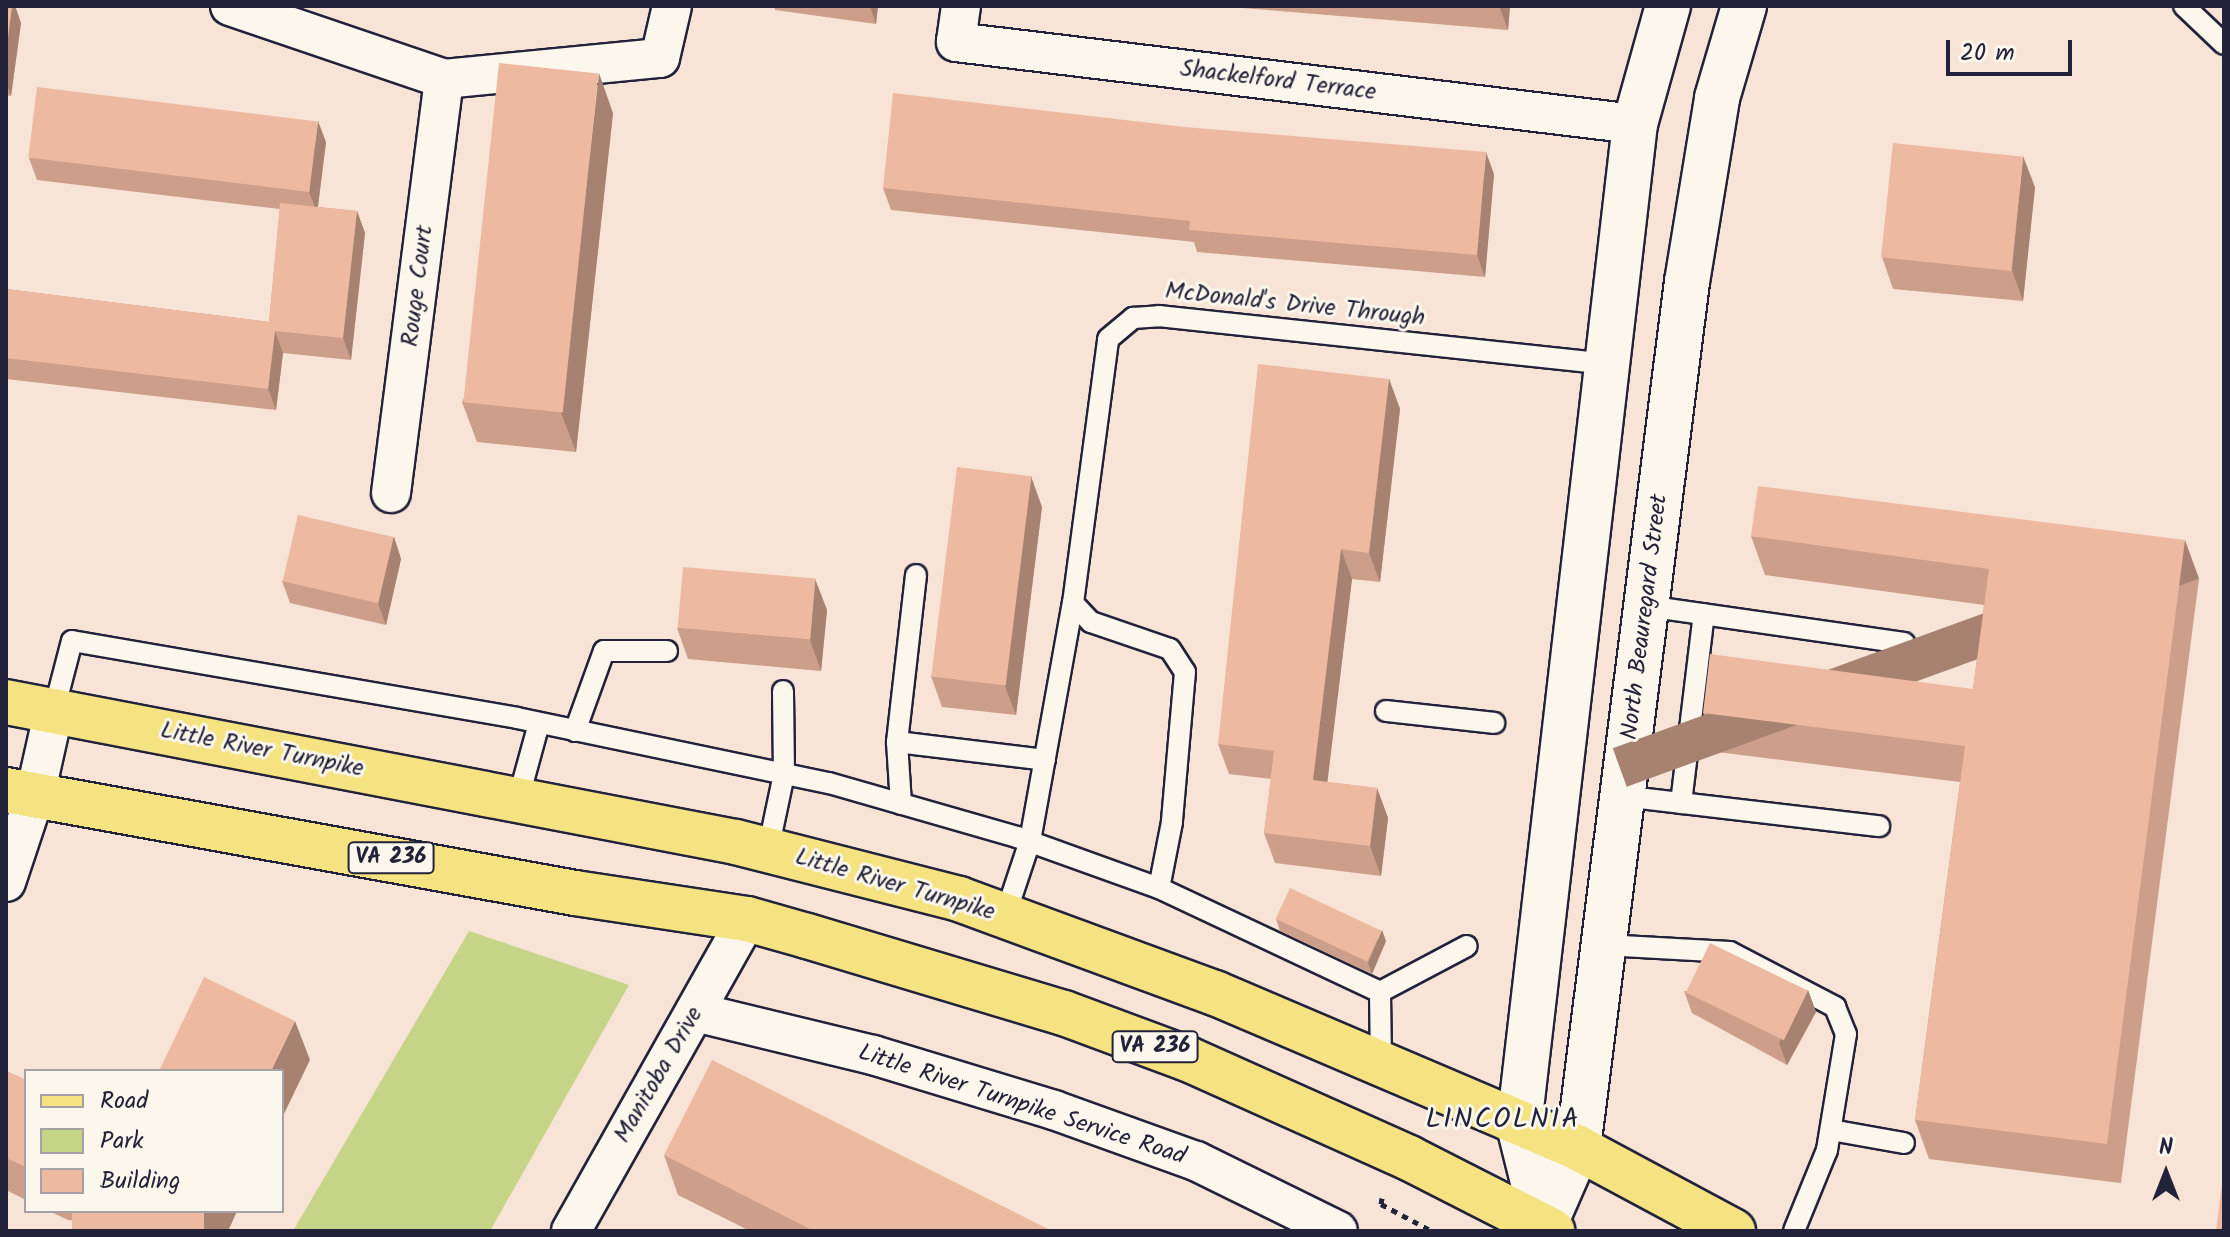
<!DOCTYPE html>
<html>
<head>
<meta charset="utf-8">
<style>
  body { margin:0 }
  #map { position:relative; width:2230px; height:1237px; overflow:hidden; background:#f7e4d6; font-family:Kalam,sans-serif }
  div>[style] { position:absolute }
  .green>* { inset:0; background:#c6d488 }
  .path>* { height:5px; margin-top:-2.5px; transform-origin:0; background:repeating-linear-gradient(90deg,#22223b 0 6px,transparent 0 12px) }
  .roads { filter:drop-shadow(2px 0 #22223b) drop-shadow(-2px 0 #22223b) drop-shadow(0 2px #22223b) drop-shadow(0 -2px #22223b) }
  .lane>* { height:20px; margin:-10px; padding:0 10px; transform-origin:10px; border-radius:10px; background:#fbf7ec }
  .street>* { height:38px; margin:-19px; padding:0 19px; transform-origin:19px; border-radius:19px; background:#fbf7ec }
  .secondary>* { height:44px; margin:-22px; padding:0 22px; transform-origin:22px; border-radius:22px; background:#fbf7ec }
  .primary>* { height:44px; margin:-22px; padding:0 22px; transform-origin:22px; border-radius:22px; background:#f5e382 }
  .wall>* { inset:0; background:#cd9f8a }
  .shaded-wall>* { inset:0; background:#a78271; transform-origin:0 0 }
  .building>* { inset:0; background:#eeb9a1; transform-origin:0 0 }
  span { translate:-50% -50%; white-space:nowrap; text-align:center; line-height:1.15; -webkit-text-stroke:6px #fbf7ec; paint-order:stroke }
  .shield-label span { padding:2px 6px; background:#fbf7ec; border:2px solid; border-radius:6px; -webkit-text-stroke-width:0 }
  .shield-label { font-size:22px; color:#22223b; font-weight:700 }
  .street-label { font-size:24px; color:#22223b }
  .quarter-label { font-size:28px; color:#22223b; letter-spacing:2px }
  .frame { position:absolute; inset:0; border:8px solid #22223b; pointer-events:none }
  .legend { position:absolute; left:24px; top:1069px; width:260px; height:144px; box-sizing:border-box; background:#fbf7ec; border:2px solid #a4a2a5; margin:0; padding:10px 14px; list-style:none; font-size:24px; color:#22223b }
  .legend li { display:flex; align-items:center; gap:16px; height:40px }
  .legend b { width:40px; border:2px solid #a4a2a5 }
  .north { position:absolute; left:2126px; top:1133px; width:80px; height:80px; -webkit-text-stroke:6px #fbf7ec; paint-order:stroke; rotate:0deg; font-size:22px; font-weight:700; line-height:32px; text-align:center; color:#22223b }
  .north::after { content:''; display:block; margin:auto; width:28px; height:36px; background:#22223b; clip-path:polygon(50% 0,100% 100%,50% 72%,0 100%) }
  .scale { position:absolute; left:1946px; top:40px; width:126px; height:36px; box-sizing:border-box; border:4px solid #22223b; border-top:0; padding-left:10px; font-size:24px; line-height:28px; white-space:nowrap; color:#22223b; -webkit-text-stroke:6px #fbf7ec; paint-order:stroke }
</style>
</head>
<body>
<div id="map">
  <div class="green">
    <i style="clip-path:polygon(469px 931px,629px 985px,490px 1231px,293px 1231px)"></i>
  </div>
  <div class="path">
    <i style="left:1382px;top:1198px;width:6px;rotate:99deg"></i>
    <i style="left:1381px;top:1204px;width:58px;rotate:27.9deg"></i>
  </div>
  <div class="roads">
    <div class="lane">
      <i style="left:2184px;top:6px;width:55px;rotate:43.5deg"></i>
      <i style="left:1073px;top:603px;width:266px;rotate:-82.4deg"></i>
      <i style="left:1108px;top:339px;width:33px;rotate:-40deg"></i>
      <i style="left:1133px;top:318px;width:26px;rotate:-4deg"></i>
      <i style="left:1159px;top:316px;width:451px;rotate:6.1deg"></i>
      <i style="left:1647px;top:606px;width:260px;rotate:8.2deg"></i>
      <i style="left:54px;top:710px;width:71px;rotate:-75.4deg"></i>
      <i style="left:72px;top:641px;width:452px;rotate:9.8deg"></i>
      <i style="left:517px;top:718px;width:319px;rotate:11.8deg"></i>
      <i style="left:829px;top:783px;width:196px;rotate:16deg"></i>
      <i style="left:1017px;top:837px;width:151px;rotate:19.8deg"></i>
      <i style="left:1159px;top:888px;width:244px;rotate:25.2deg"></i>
      <i style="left:1380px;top:992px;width:73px;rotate:89.2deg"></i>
      <i style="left:1386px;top:711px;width:109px;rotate:6.3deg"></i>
      <i style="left:575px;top:731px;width:85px;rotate:-70.1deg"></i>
      <i style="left:604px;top:651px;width:63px"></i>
      <i style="left:897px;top:742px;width:149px;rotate:6.9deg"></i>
      <i style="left:1622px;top:796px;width:259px;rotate:6.7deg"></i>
      <i style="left:518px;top:800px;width:80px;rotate:-74.7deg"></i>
      <i style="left:1681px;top:803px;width:190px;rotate:-83.1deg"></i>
      <i style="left:901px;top:804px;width:62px;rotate:-93.7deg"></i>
      <i style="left:897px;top:742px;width:168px;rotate:-83.5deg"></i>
      <i style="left:768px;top:850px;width:78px;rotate:-78.1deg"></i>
      <i style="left:784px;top:774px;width:83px;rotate:-90.7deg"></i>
      <i style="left:1005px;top:916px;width:79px;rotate:-71.6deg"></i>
      <i style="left:1030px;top:841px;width:242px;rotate:-79.8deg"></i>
      <i style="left:1073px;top:603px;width:26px;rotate:47deg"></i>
      <i style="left:1091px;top:622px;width:83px;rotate:18.9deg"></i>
      <i style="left:1170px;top:649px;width:27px;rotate:57deg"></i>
      <i style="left:1185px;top:672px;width:151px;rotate:95deg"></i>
      <i style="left:1172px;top:822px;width:67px;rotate:101.1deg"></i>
      <i style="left:1604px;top:945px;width:126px;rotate:3.2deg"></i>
      <i style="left:1730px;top:952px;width:119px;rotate:27.6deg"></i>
      <i style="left:1835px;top:1007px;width:29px;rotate:68deg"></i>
      <i style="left:1846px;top:1034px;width:118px;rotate:99.3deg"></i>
      <i style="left:1827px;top:1150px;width:87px;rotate:112.2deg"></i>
      <i style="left:1380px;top:992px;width:98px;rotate:-27.9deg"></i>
      <i style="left:1831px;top:1130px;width:74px;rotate:10.1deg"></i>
    </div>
    <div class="street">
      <i style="left:230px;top:6px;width:226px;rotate:18.8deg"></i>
      <i style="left:444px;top:79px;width:217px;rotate:-5.6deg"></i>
      <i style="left:660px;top:58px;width:53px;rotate:-77deg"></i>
      <i style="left:961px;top:6px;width:36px;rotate:98deg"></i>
      <i style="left:956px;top:42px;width:684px;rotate:6.89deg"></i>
      <i style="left:391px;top:493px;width:417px;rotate:-82.7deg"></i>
      <i style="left:6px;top:882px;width:92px;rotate:-71.6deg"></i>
      <i style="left:35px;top:795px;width:87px;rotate:-77.4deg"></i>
      <i style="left:695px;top:1012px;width:183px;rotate:13.6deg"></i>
      <i style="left:873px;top:1055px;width:189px;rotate:16.9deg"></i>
      <i style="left:1054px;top:1110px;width:151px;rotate:19.8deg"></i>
      <i style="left:1196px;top:1161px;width:158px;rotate:26.2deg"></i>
      <i style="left:571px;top:1231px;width:358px;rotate:-60.6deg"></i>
    </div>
    <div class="secondary">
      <i style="left:1544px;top:1226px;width:85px;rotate:-66.4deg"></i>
      <i style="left:1578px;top:1148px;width:873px;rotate:-82.83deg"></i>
      <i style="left:1687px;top:282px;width:186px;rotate:-80.7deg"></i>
      <i style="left:1717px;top:98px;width:96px;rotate:-73.6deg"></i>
      <i style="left:1544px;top:1226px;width:103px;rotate:-104deg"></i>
      <i style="left:1519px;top:1126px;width:1009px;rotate:-83.4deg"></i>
      <i style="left:1635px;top:124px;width:123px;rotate:-74.4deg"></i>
    </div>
    <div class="primary">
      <i style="left:6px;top:702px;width:743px;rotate:10.86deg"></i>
      <i style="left:736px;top:842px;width:230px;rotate:14.3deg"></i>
      <i style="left:959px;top:899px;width:273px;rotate:20.2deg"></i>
      <i style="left:1215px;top:993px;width:395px;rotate:23.1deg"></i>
      <i style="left:1578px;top:1148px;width:176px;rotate:28.2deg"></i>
      <i style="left:6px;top:790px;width:578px;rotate:10.26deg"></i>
      <i style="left:575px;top:893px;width:174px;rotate:8.6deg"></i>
      <i style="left:747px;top:919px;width:62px;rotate:15.8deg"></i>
      <i style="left:807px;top:936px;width:268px;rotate:16.7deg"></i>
      <i style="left:1064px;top:1013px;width:132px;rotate:20.4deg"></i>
      <i style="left:1188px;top:1059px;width:242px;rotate:24.1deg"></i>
      <i style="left:1409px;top:1158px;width:161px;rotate:27deg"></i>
    </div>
  </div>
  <div class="wall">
    <i style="clip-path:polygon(6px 6px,15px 6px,21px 23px,11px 96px,6px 95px)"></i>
    <i style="clip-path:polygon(774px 6px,878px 6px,876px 24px,775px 10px)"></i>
    <i style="clip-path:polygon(1219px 6px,1510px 6px,1508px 30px)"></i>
    <i style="clip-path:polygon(613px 113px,576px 452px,477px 442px,462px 402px)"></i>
    <i style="clip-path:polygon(326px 142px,318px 207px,357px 211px,365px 233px,351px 360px,283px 353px,276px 410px,6px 379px,6px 289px,269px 322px,280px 209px,37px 180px,29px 158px)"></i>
    <i style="clip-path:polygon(1494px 174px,1485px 277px,1197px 252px,1194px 242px,891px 210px,883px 188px)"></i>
    <i style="clip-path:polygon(2035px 187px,2023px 301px,1893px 289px,1882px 257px)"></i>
    <i style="clip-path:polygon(1389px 379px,1400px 409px,1380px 582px,1352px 579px,1327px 782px,1377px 788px,1388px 818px,1381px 876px,1275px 863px,1264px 833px,1271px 779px,1229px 774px,1218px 744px)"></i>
    <i style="clip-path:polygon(1042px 507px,1016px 715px,942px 707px,931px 676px)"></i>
    <i style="clip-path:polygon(1751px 536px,2199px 579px,2121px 1183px,1929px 1159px,1915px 1120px,1960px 782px,1717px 752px,1703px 713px,1973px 689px,1984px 605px,1765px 575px)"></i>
    <i style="clip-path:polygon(394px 537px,401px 559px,386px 625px,290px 603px,282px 581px)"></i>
    <i style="clip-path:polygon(815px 579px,827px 610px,821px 671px,688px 659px,677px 628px)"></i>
    <i style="clip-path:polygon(1276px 919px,1386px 941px,1372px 974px,1280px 931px)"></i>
    <i style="clip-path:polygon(1808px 990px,1816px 1012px,1787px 1065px,1692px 1013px,1684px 991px)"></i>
    <i style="clip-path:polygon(6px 1071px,26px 1080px,26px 1200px,6px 1190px)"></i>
    <i style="clip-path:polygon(664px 1155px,1052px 1231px,750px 1231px,678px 1195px)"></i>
    <i style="clip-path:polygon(49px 1211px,237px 1211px,228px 1231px,68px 1220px)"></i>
  </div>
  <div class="shaded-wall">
    <i style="clip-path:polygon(12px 6px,15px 6px,21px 23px,11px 96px,6px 82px,6px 53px)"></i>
    <i style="clip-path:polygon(870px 6px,878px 6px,876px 24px)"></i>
    <i style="clip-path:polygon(1500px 6px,1510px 6px,1508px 30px,1500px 8px)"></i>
    <i style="clip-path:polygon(599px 73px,613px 113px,576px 452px,561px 413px)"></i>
    <i style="clip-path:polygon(318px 121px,326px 142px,317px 213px,309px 192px)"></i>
    <i style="clip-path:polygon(1486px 152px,1494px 174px,1485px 277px,1477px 255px)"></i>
    <i style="clip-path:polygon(2023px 156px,2035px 187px,2023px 301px,2012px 270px)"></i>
    <i style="clip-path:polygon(357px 211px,365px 233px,351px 360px,343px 338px)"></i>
    <i style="clip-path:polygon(275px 331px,283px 353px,276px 410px,268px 389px)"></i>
    <i style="clip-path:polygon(1389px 379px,1400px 409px,1380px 582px,1369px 553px)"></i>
    <i style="clip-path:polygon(1031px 476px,1042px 507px,1016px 715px,1004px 684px)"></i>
    <i style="clip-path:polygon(394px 537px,401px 559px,386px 625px,378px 603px)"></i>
    <i style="left:2185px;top:540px;width:41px;height:609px;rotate:70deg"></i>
    <i style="clip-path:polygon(1341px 549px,1352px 579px,1324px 810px,1313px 780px)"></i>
    <i style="clip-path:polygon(815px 579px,827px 610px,821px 671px,810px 640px)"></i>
    <i style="clip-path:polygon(1377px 788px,1388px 818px,1381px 876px,1370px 846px)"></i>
    <i style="clip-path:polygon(1382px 930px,1386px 941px,1372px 974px,1368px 963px)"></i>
    <i style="clip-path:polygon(1808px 990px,1816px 1012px,1787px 1065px,1779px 1043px)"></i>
    <i style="clip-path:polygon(295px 1021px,310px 1060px,282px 1118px,282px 1071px,271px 1071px)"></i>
    <i style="clip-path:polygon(204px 1211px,237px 1211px,228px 1231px,195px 1231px)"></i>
  </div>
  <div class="building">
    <i style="clip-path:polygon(6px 6px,12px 6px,6px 53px)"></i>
    <i style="clip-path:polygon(1473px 6px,1500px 6px,1500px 8px)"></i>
    <i style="left:499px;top:63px;width:100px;height:341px;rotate:6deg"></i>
    <i style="left:37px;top:87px;width:283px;height:71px;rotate:7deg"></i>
    <i style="clip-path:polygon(893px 93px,1185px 127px,1486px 152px,1477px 255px,1189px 230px,1190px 221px,883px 188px)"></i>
    <i style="left:1893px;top:143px;width:131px;height:115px;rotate:6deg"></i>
    <i style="clip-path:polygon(280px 203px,357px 211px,343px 338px,275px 331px,268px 389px,6px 358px,6px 289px,269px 322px)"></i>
    <i style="clip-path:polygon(1258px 364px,1389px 379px,1369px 553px,1341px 549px,1313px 780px,1377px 788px,1370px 846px,1264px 833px,1274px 751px,1218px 744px)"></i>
    <i style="left:957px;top:467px;width:75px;height:211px;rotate:7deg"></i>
    <i style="clip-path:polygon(1758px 486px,2185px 540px,2107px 1144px,1915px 1120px,1965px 746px,1703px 713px,1710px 654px,1973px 689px,1989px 569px,1751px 536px)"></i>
    <i style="left:298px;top:515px;width:98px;height:68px;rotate:13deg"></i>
    <i style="left:683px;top:567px;width:133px;height:61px;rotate:5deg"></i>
    <i style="left:1290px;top:888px;width:101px;height:34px;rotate:25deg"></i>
    <i style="left:1710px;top:943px;width:109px;height:55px;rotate:26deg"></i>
    <i style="clip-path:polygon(204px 977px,295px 1021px,271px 1071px,159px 1071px)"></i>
    <i style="clip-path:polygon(712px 1060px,1052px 1231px,814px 1231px,664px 1155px)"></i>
    <i style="clip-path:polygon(6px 1071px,26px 1080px,26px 1167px,6px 1158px)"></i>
    <i style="clip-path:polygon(2224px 1169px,2224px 1231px,2216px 1231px)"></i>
    <i style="left:72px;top:1211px;width:132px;height:22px"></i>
  </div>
  <div class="shield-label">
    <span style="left:391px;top:858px">VA 236</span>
    <span style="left:1155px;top:1047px">VA 236</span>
  </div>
  <div class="street-label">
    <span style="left:1278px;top:81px;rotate:7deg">Shackelford Terrace</span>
    <span style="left:418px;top:286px;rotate:-83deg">Rouge Court</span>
    <span style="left:1295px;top:305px;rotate:6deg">McDonald's Drive Through</span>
    <span style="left:1645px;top:617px;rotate:-83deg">North Beauregard Street</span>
    <span style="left:262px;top:750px;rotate:11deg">Little River Turnpike</span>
    <span style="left:895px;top:885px;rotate:16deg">Little River Turnpike</span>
    <span style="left:659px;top:1075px;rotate:-60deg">Manitoba Drive</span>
    <span style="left:1022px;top:1105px;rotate:18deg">Little River Turnpike Service Road</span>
  </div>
  <div class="quarter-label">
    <span style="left:1503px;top:1120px">LINCOLNIA</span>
  </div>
  <div class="frame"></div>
  <ul class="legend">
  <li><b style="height:10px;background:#f5e382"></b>Road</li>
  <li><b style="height:22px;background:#c6d488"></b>Park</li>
  <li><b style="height:22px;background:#eeb9a1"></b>Building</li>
  </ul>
  <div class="north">N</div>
  <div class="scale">20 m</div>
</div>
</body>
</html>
